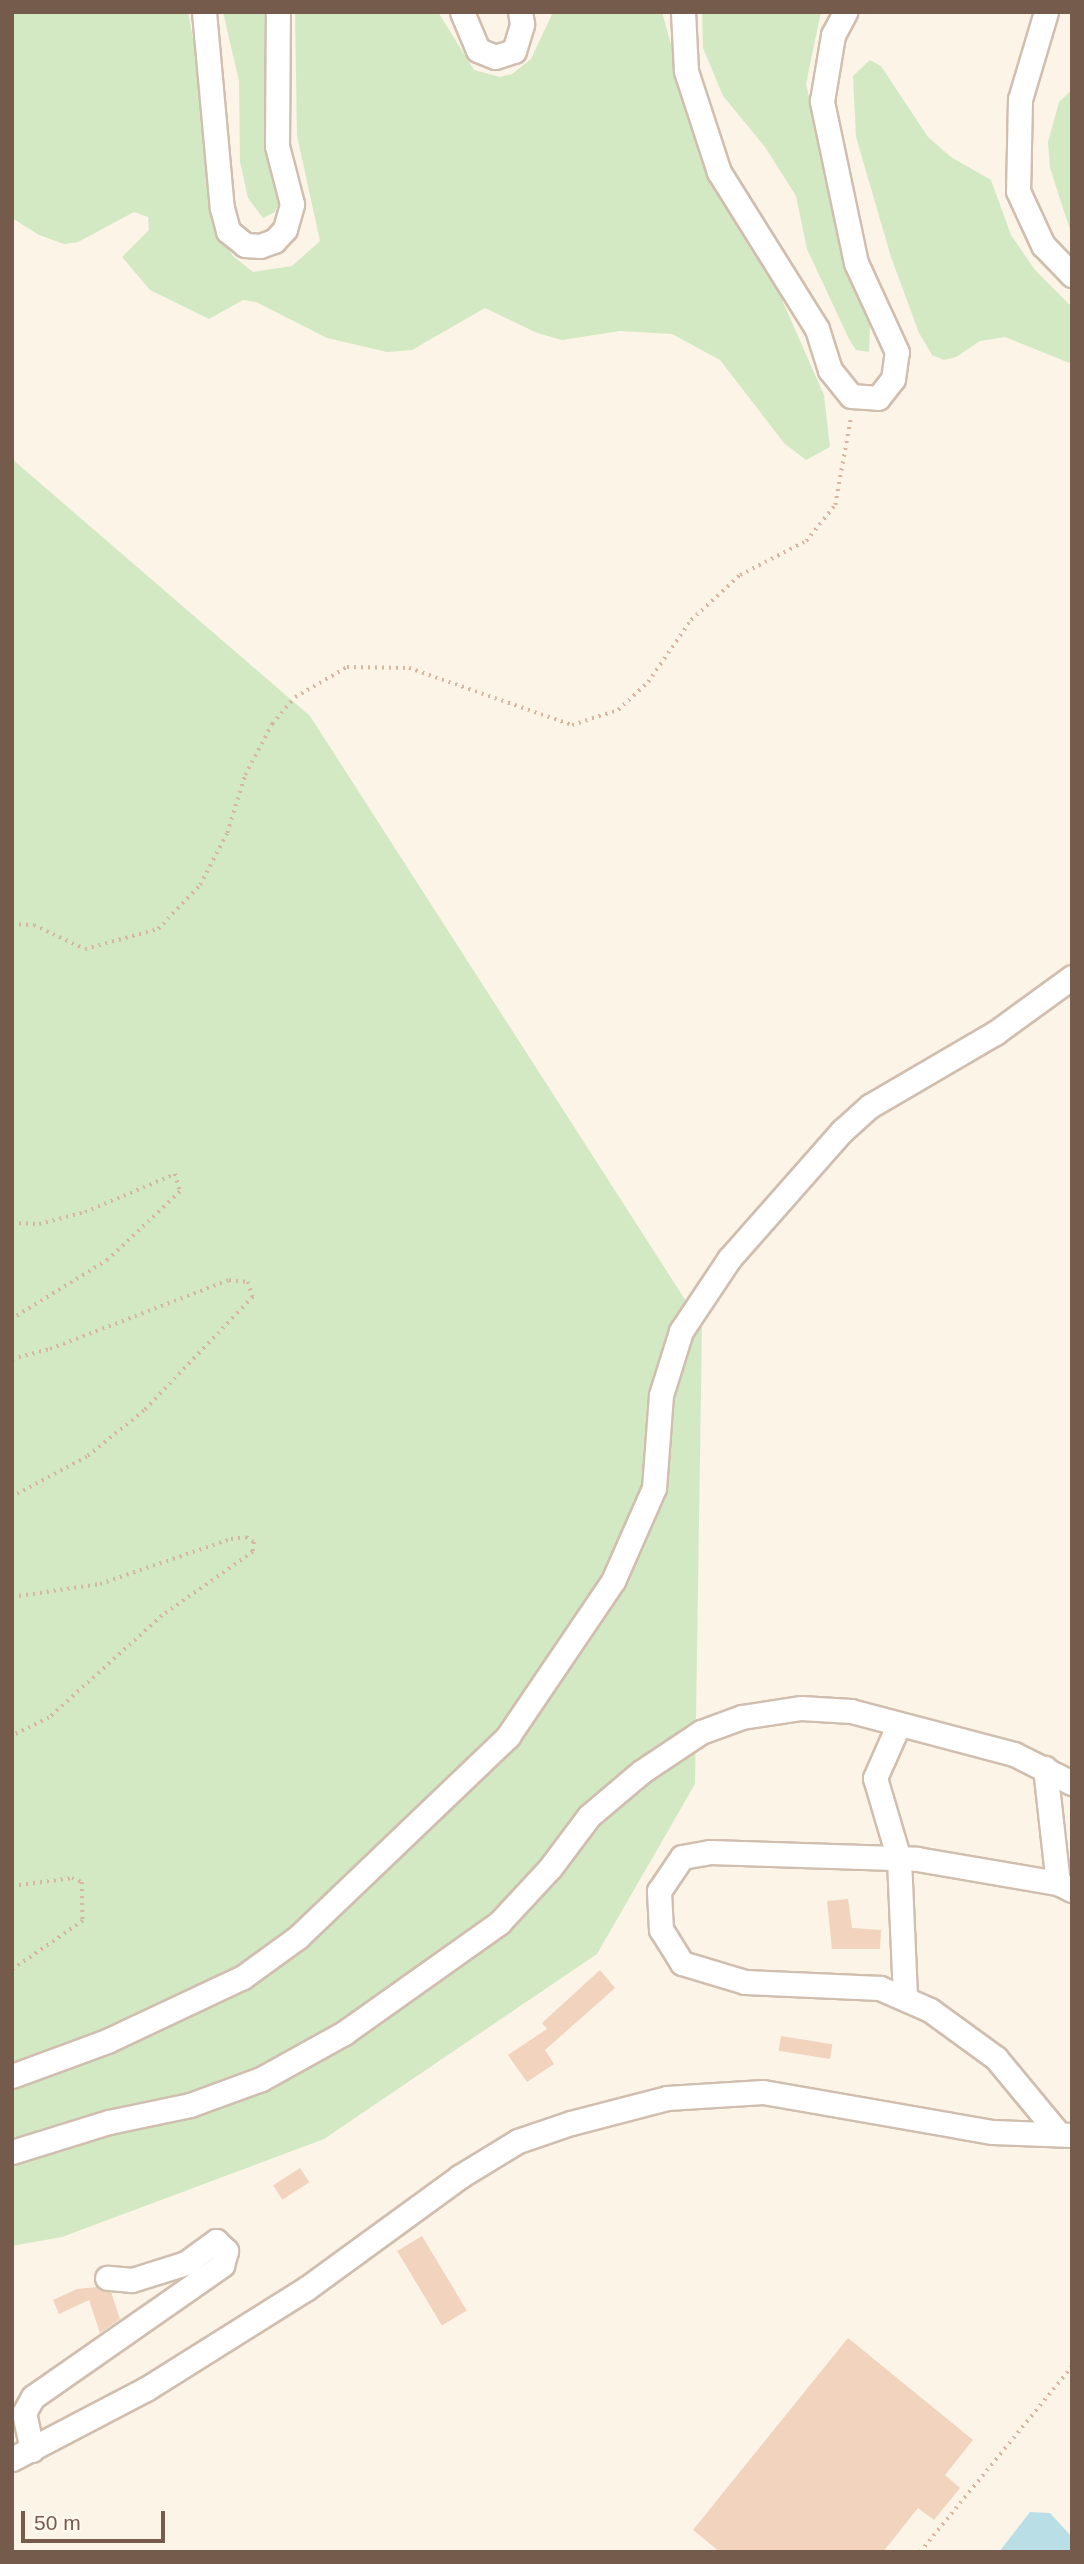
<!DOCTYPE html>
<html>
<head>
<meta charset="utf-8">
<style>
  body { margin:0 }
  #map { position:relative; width:1084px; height:2564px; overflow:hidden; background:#fcf4e6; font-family:Arial,sans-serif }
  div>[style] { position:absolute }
  .green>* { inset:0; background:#d3e9c4 }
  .water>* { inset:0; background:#badee5 }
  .building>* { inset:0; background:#f1d3be; transform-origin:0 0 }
  .path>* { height:3.5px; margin-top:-1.75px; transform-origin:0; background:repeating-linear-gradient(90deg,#d6b6a1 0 2px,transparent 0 7px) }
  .roads { filter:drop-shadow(2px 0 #d0beaf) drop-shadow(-2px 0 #d0beaf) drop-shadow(0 2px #d0beaf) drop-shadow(0 -2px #d0beaf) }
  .minor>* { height:23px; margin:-11.5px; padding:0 11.5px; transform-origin:11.5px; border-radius:11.5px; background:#fff }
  span { translate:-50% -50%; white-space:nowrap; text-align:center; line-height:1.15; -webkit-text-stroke:5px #fff8ec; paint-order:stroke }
  .frame { position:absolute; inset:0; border:14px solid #755b4b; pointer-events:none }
  .scale { position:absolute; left:21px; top:2511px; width:144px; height:32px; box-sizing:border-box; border:4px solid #755b4b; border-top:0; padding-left:9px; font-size:21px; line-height:24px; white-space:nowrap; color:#755b4b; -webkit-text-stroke:5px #fff8ec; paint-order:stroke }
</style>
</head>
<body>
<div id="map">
  <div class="green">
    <i style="clip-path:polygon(12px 12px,188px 12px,211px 132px,218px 234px,233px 256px,253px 272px,292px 266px,320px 241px,297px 136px,295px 12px,438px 12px,474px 70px,500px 77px,512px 74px,531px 59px,553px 12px,662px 12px,701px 152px,748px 245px,779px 293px,824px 395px,830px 447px,806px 460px,784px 443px,720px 360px,672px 334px,620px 331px,562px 340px,537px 333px,485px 308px,412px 350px,387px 352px,327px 338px,256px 302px,243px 300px,209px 319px,150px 290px,122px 257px,149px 230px,148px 217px,134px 212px,78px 242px,64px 244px,39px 235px,12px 218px)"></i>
    <i style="clip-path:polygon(223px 12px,267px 12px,280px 200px,275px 212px,263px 218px,248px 198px,240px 162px,239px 81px)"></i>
    <i style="clip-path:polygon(702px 12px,821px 12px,806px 84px,837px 221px,870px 326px,869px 352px,856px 350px,849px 339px,807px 249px,796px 196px,765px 147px,723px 96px,703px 48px)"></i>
    <i style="clip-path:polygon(870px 60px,881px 66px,928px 137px,951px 157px,991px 180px,1011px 235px,1035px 270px,1072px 307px,1072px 364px,1005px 337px,980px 341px,956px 357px,944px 360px,932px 355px,919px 333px,891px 257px,856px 137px,853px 76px)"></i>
    <i style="clip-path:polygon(1072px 90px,1072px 236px,1050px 168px,1048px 142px,1059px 102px)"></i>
    <i style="clip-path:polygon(12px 459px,310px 716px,702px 1326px,695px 1784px,597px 1954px,324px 2139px,62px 2237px,12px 2246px)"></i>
  </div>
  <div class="water">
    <i style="clip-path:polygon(1030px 2512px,1050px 2513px,1072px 2537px,1072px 2552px,999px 2552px)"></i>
  </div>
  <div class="building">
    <i style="clip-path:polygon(848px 1899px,852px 1928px,881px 1930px,880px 1949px,832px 1949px,827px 1901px)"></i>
    <i style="clip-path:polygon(600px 1970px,615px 1988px,545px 2050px,554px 2064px,527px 2082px,508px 2055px,547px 2029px,542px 2023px)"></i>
    <i style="left:781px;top:2036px;width:52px;height:15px;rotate:9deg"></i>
    <i style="left:300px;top:2168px;width:17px;height:32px;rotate:57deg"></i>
    <i style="left:422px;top:2236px;width:87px;height:29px;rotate:59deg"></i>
    <i style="clip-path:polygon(97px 2287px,111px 2292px,120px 2319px,100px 2333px,89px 2300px,59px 2314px,53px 2300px,77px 2289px)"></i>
    <i style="clip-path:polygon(848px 2338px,973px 2440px,945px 2475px,960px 2488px,934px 2520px,918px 2508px,883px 2552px,720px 2552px,693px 2530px)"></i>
  </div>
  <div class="path">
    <i style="left:12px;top:924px;width:22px;rotate:3deg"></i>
    <i style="left:34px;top:925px;width:56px;rotate:25.2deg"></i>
    <i style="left:85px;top:949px;width:76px;rotate:-15.3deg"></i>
    <i style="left:158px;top:929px;width:61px;rotate:-46.3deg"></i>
    <i style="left:200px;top:885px;width:59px;rotate:-62.6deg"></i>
    <i style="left:227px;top:833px;width:61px;rotate:-72.8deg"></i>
    <i style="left:245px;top:775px;width:58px;rotate:-62.1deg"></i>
    <i style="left:272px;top:724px;width:35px;rotate:-50deg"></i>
    <i style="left:295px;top:697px;width:60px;rotate:-30deg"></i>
    <i style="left:347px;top:667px;width:62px;rotate:0.9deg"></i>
    <i style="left:409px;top:668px;width:173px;rotate:19.3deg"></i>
    <i style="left:572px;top:725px;width:48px;rotate:-18.1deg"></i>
    <i style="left:618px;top:710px;width:41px;rotate:-43deg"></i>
    <i style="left:648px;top:682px;width:75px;rotate:-55.3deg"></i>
    <i style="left:691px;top:620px;width:67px;rotate:-42.6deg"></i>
    <i style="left:740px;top:575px;width:74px;rotate:-27.3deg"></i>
    <i style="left:806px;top:541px;width:46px;rotate:-51.1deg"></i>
    <i style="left:835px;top:505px;width:90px;rotate:-79.8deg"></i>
    <i style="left:12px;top:1223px;width:27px;rotate:2deg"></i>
    <i style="left:39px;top:1224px;width:48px;rotate:-14.6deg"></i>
    <i style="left:85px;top:1212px;width:98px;rotate:-22.9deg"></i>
    <i style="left:175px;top:1174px;width:19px;rotate:74deg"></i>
    <i style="left:180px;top:1192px;width:99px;rotate:136.6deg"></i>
    <i style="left:108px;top:1260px;width:113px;rotate:148.4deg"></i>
    <i style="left:12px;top:1359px;width:39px;rotate:-15deg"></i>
    <i style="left:50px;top:1349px;width:192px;rotate:-21.1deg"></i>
    <i style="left:229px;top:1280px;width:19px;rotate:6deg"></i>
    <i style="left:248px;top:1282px;width:16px;rotate:72deg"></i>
    <i style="left:253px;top:1297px;width:158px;rotate:133.7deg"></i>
    <i style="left:144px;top:1411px;width:73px;rotate:141.1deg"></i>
    <i style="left:87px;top:1457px;width:85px;rotate:151.9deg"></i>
    <i style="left:12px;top:1597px;width:89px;rotate:-8.4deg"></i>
    <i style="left:100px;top:1584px;width:139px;rotate:-19deg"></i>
    <i style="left:231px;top:1539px;width:15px;rotate:-8deg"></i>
    <i style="left:246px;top:1537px;width:9px;rotate:32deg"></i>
    <i style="left:254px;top:1542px;width:10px;rotate:96deg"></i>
    <i style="left:253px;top:1552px;width:111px;rotate:144.9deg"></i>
    <i style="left:162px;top:1616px;width:152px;rotate:137.9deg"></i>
    <i style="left:49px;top:1718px;width:41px;rotate:154.1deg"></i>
    <i style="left:12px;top:1886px;width:61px;rotate:-7.6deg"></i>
    <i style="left:72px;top:1878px;width:11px;rotate:22deg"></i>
    <i style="left:82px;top:1882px;width:39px;rotate:89deg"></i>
    <i style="left:83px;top:1921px;width:86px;rotate:145.4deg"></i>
    <i style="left:920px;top:2552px;width:240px;rotate:-50.7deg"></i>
  </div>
  <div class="roads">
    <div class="minor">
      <i style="left:204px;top:12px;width:197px;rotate:84.8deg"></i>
      <i style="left:222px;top:208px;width:24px;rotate:75deg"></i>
      <i style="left:228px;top:231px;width:22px;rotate:39deg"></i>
      <i style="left:245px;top:245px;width:15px;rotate:4deg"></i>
      <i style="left:260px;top:246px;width:15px;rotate:-20deg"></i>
      <i style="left:274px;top:241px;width:16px;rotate:-47deg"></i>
      <i style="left:285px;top:229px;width:26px;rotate:-74deg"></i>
      <i style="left:292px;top:204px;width:60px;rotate:-104.5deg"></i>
      <i style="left:277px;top:146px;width:134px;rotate:-89.6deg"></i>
      <i style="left:462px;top:12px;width:41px;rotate:67.2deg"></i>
      <i style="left:478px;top:50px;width:18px;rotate:22deg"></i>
      <i style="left:495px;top:57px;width:20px;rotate:-18deg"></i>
      <i style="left:514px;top:51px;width:28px;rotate:-73deg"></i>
      <i style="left:522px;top:24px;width:12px;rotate:-99deg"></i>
      <i style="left:683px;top:12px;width:59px;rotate:87.1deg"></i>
      <i style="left:686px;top:71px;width:106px;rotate:71.9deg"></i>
      <i style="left:719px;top:172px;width:185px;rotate:58deg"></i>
      <i style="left:817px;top:329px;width:43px;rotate:72.4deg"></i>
      <i style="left:830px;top:370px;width:33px;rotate:51deg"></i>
      <i style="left:851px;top:396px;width:27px;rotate:4deg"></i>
      <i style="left:878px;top:398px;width:24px;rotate:-52deg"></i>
      <i style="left:893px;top:379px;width:27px;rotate:-82deg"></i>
      <i style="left:897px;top:352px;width:98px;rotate:-114.7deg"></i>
      <i style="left:856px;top:263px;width:166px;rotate:-101.9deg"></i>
      <i style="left:822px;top:101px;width:67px;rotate:-80.5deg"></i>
      <i style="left:833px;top:35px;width:26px;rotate:-62deg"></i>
      <i style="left:1046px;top:12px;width:91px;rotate:106.6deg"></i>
      <i style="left:1020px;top:99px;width:92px;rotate:91.2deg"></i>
      <i style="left:1018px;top:191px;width:60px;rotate:65.2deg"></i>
      <i style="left:1043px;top:245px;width:42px;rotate:46deg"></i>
      <i style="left:898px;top:1726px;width:57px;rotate:113.9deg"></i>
      <i style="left:875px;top:1778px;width:84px;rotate:73.5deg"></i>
      <i style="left:899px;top:1859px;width:140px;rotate:87.5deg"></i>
      <i style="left:1045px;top:1768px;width:116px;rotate:83.6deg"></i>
      <i style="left:12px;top:2076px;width:101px;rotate:-20.2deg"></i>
      <i style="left:107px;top:2041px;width:150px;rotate:-25.2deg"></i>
      <i style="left:243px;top:1977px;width:68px;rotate:-36deg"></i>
      <i style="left:298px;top:1937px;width:291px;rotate:-43.7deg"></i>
      <i style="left:508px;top:1736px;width:187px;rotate:-55.9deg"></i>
      <i style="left:613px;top:1581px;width:102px;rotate:-66.2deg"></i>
      <i style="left:654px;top:1488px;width:93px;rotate:-85.7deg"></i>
      <i style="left:661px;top:1395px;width:67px;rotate:-72.6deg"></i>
      <i style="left:681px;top:1331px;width:87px;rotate:-56.3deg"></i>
      <i style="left:729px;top:1259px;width:171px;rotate:-48.6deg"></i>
      <i style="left:842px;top:1131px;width:38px;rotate:-42deg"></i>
      <i style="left:870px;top:1106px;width:145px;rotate:-30.3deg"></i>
      <i style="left:995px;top:1033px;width:95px;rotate:-36deg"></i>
      <i style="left:1058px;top:2133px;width:97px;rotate:-129.6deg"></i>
      <i style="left:996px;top:2058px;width:82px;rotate:-144deg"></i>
      <i style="left:930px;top:2010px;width:55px;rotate:-156.3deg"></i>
      <i style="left:880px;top:1988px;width:135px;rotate:-177.5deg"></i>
      <i style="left:745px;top:1982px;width:66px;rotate:-163.2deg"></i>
      <i style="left:682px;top:1963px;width:39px;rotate:-122deg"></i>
      <i style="left:661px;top:1930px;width:39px;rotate:-93deg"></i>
      <i style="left:659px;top:1891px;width:41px;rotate:-55.9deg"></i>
      <i style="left:682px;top:1857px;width:28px;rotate:-10deg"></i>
      <i style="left:710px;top:1852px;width:207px;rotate:1.9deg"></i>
      <i style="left:917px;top:1859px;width:143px;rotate:9.7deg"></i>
      <i style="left:1058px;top:1883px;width:16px;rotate:27deg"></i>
      <i style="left:12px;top:2152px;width:102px;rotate:-17.2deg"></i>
      <i style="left:109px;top:2122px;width:83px;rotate:-11.9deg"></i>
      <i style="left:190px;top:2105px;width:76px;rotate:-20.1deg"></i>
      <i style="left:261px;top:2079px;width:95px;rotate:-29deg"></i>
      <i style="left:344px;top:2033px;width:190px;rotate:-35.4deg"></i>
      <i style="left:499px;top:1923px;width:75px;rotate:-47.2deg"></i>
      <i style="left:550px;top:1868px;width:65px;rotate:-53.1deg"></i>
      <i style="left:589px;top:1816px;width:68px;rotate:-40.2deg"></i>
      <i style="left:641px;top:1772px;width:72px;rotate:-33.7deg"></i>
      <i style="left:701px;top:1732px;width:44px;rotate:-20.1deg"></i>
      <i style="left:742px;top:1717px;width:60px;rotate:-8.7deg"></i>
      <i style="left:801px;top:1708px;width:50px;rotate:3.4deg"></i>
      <i style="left:851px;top:1711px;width:169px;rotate:14.8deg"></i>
      <i style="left:1014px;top:1754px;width:65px;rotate:26.6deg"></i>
      <i style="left:32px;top:2450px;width:38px;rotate:-102deg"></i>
      <i style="left:24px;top:2413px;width:18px;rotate:-61deg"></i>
      <i style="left:33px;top:2397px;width:231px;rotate:-34.9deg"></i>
      <i style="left:222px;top:2265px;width:15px;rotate:-74deg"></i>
      <i style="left:226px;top:2251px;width:14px;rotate:-135deg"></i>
      <i style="left:216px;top:2241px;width:37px;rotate:144deg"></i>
      <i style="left:186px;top:2263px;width:57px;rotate:162.5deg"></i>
      <i style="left:132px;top:2280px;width:25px;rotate:-175deg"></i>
      <i style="left:12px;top:2459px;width:151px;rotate:-27.6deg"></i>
      <i style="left:146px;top:2389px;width:190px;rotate:-32.1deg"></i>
      <i style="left:307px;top:2288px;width:188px;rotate:-36.1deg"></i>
      <i style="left:459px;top:2177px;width:69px;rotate:-31.4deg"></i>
      <i style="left:518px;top:2141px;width:56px;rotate:-18.8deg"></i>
      <i style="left:571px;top:2123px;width:99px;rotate:-14.6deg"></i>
      <i style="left:667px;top:2098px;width:96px;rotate:-3.6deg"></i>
      <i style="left:763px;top:2092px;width:233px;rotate:9.9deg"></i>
      <i style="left:993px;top:2132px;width:79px;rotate:2.2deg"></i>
    </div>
  </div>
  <div class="frame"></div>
  <div class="scale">50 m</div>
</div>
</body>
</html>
